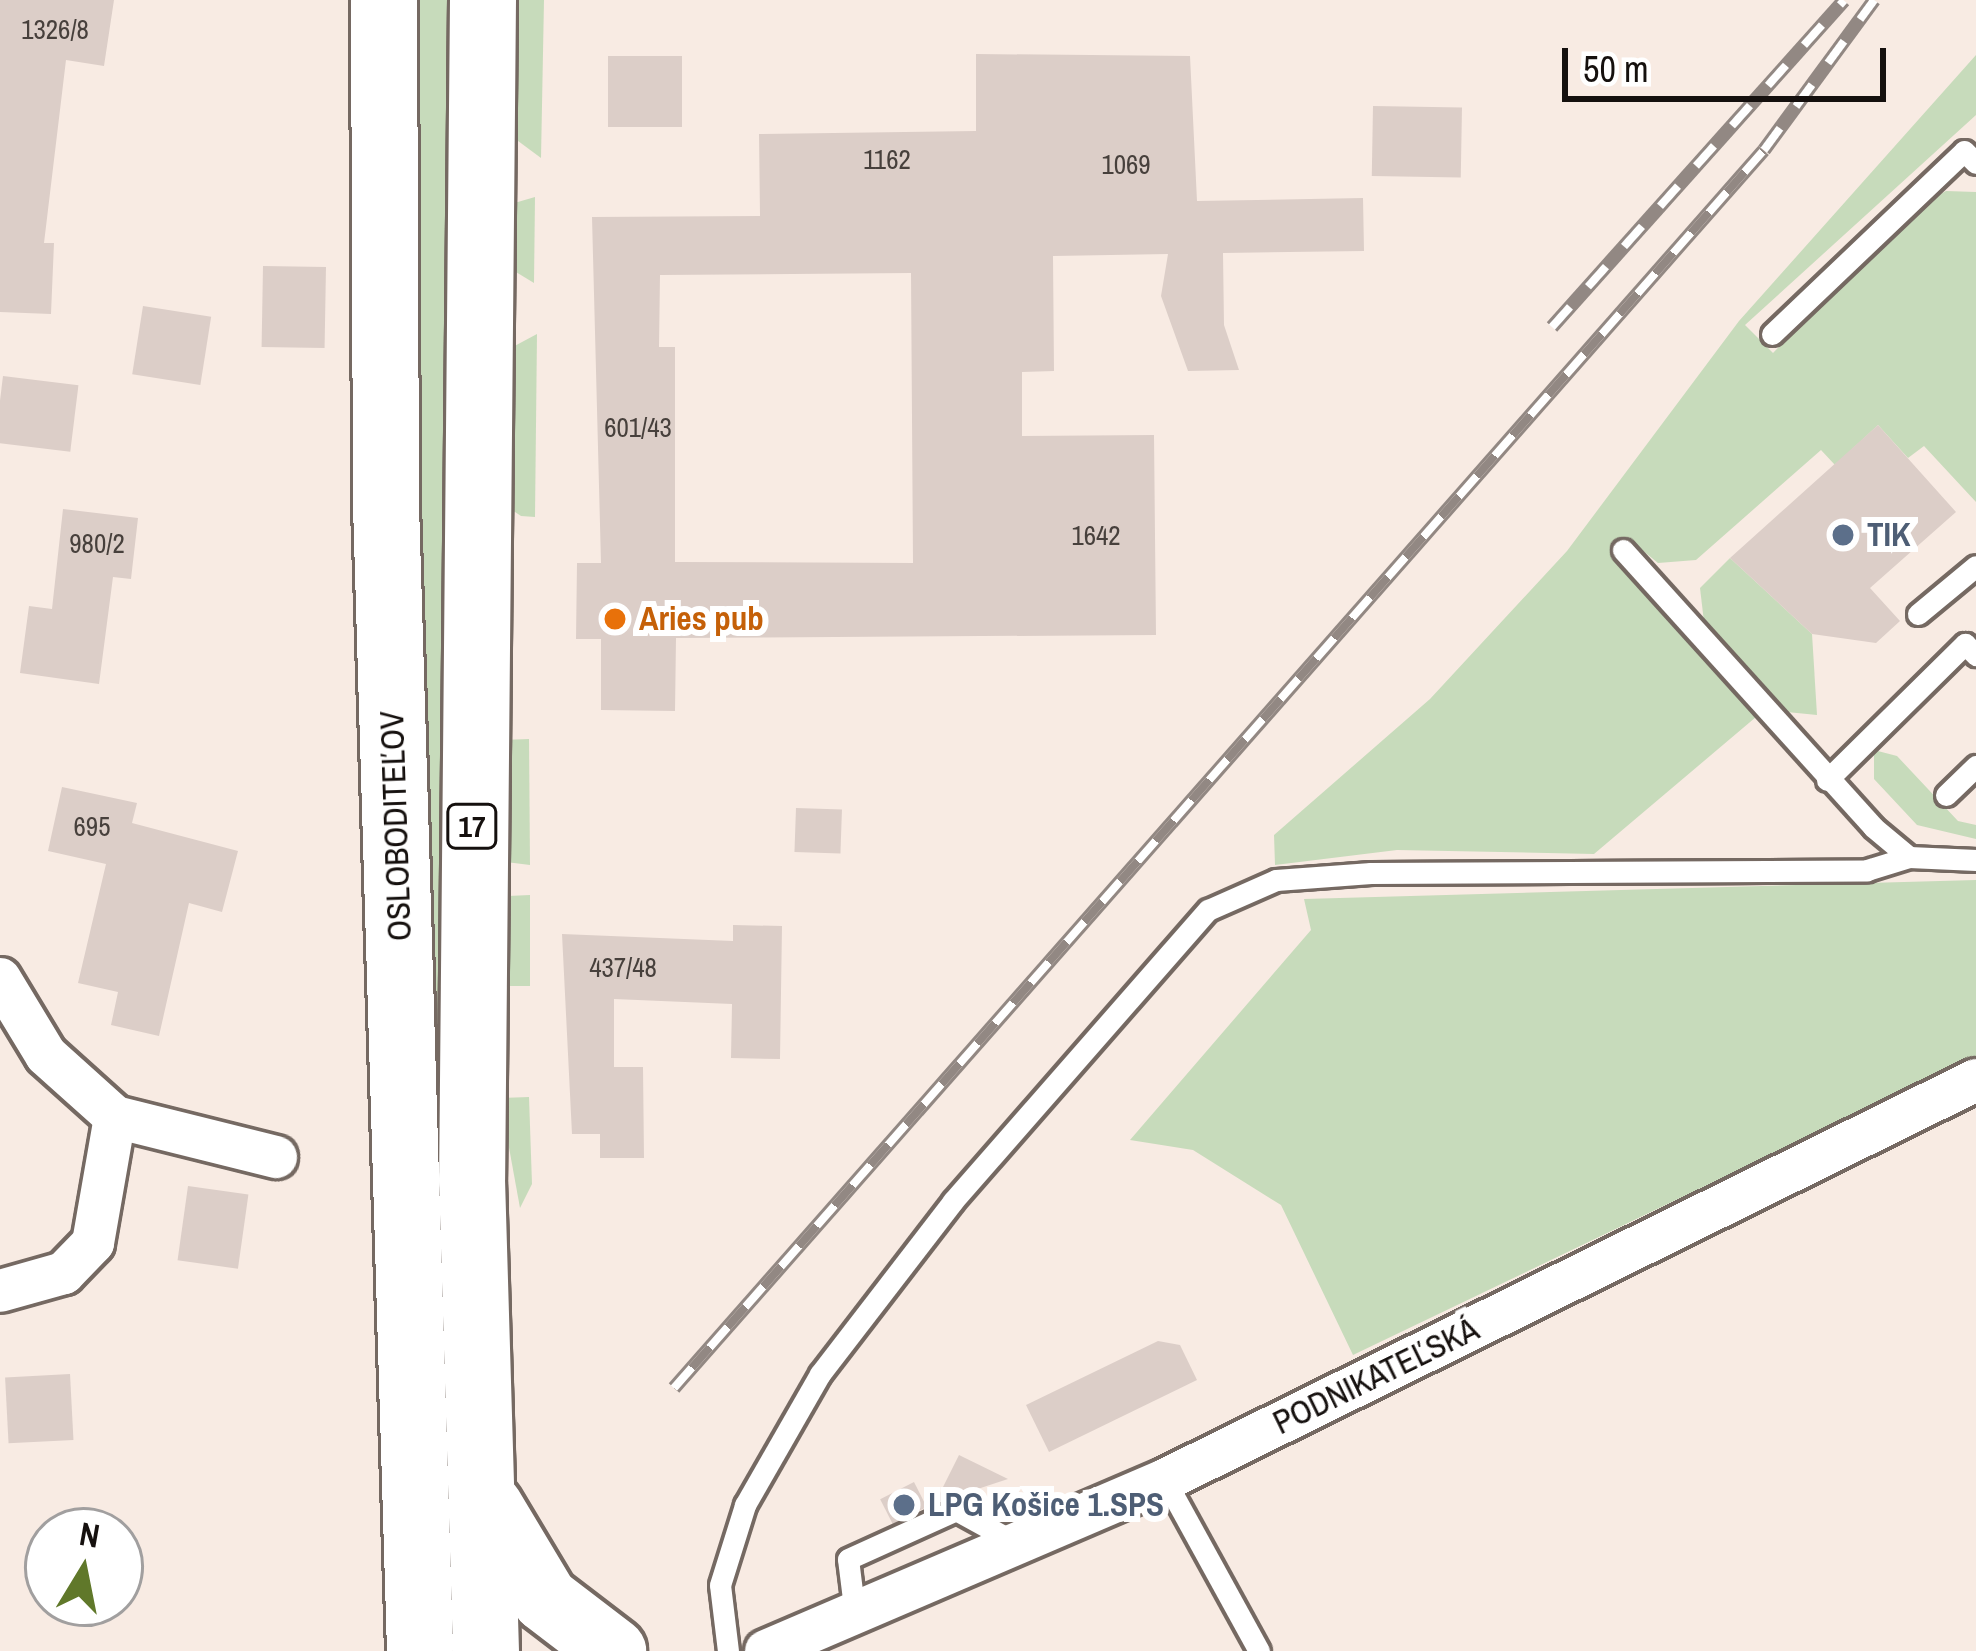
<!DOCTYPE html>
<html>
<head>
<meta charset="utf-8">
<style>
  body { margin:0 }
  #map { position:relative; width:1976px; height:1651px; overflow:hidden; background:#f8ebe3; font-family:"Archivo Narrow",sans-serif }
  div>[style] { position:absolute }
  .green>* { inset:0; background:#c7dbbb }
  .building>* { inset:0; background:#dccec8; transform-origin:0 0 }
  .roads { filter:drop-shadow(3px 0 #756962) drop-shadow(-3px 0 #756962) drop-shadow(0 3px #756962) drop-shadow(0 -3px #756962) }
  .service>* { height:21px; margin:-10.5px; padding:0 10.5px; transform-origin:10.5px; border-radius:10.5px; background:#fff }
  .minor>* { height:42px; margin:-21px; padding:0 21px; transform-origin:21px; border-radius:21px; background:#fff }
  .primary>* { height:66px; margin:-33px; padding:0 33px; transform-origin:33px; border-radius:33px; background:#fff }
  .rail>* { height:14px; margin-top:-7px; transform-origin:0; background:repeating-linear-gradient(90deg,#fff 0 27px,#928883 0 54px); box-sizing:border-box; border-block:3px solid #928883 }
  .dots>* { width:33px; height:33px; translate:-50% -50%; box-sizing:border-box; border:6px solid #fff; border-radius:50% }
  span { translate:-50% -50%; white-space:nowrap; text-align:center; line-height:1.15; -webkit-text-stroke:12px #fff; paint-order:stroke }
  .number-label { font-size:27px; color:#47403c }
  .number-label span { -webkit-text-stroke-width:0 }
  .shield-label span { padding:3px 9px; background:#fff; border:3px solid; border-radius:9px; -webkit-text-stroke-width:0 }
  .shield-label { font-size:30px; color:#15100e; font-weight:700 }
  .service-label { font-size:33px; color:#4e5e75; font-weight:700 }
  .left { translate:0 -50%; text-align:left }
  .food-label { font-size:33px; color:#c56008; font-weight:700 }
  .street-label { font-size:33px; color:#15100e }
  .north { position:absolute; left:24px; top:1507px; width:120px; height:120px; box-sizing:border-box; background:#fff; border:3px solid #a19f9f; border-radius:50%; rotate:10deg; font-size:33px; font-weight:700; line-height:48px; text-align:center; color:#15100e }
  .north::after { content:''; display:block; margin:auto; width:42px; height:54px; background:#60782a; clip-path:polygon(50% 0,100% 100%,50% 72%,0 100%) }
  .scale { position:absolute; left:1562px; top:48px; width:324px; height:54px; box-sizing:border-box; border:6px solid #15100e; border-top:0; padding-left:15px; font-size:36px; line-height:42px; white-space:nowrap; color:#15100e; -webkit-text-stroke:9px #fff; paint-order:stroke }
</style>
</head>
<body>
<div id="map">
  <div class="green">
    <i style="clip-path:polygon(407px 0,459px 0,438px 1067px,430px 1065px)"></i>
    <i style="clip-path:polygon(512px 0,544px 0,541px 158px,510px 135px)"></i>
    <i style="clip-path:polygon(1976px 55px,1976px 115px,1745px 325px,1773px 353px,1908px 212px,1946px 191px,1976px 192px,1976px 502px,1924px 446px,1908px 458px,1878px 425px,1835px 465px,1821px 450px,1696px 560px,1658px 563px,1626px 537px,1611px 549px,1756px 717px,1594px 854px,1397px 850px,1275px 865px,1274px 835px,1430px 699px,1567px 551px,1739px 321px)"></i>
    <i style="clip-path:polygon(535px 197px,534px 283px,511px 269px,511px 204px)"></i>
    <i style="clip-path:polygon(537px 334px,535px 517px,521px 516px,506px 506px,507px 350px)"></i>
    <i style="clip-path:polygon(1730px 558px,1812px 634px,1817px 715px,1787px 712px,1704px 622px,1700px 588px)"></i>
    <i style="clip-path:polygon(529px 739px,530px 865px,507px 862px,500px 740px)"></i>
    <i style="clip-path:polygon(1874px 750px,1897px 756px,1958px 821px,1976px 825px,1976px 839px,1917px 825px,1874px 779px)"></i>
    <i style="clip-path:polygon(1976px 880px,1976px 1056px,1353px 1355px,1281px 1205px,1193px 1150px,1130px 1140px,1311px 930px,1304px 899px)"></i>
    <i style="clip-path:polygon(530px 895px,530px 986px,500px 986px,507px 896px)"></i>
    <i style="clip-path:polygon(529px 1097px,532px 1184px,520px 1208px,500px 1098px)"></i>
  </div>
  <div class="building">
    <i style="clip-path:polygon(0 0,114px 0,104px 66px,66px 60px,44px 243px,54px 243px,51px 314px,0 312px)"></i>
    <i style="clip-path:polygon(evenodd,976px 54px,1190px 56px,1197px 201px,1363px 198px,1364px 251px,1223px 253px,1224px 325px,1239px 370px,1188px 371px,1161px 296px,1168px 254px,1053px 256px,1054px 371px,1022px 372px,1022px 436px,1154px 435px,1156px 635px,676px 638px,675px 711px,601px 710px,601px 639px,576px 639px,577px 563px,601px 563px,592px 217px,760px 216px,759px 134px,976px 131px,976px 54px,911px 273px,913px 563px,675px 562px,675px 347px,659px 347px,660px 275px,911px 273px)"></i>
    <i style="left:608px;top:56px;width:74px;height:71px"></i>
    <i style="left:1373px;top:106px;width:89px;height:70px;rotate:1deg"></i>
    <i style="left:263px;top:266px;width:63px;height:81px;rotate:1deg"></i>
    <i style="left:143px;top:306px;width:69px;height:69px;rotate:9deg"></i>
    <i style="left:3px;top:376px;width:76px;height:67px;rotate:7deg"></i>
    <i style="clip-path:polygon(1878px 425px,1956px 512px,1870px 588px,1900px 621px,1876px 643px,1812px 634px,1730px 558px)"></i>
    <i style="clip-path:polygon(63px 509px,138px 518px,131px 579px,113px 577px,99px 684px,20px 673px,29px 606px,52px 609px)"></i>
    <i style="clip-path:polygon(62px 787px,137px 803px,132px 823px,238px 851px,222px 912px,189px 903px,159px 1036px,111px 1025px,118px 992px,78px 983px,106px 864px,48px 851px)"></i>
    <i style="left:796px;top:808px;width:46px;height:44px;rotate:2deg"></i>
    <i style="clip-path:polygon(733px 925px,782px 926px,780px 1059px,731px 1058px,732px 1004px,614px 999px,614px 1067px,643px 1067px,644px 1158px,600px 1158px,600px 1134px,572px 1134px,562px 934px,733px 941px)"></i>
    <i style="left:188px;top:1186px;width:61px;height:75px;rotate:8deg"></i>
    <i style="clip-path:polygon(1158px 1341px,1180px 1345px,1197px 1380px,1049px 1452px,1026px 1405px)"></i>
    <i style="left:70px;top:1374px;width:66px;height:65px;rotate:87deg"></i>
    <i style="clip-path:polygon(959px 1455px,1008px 1479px,935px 1503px)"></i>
    <i style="left:914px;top:1482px;width:28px;height:38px;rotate:63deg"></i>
  </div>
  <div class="roads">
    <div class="service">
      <i style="left:1772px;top:334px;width:265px;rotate:-43.6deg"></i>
      <i style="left:1964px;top:151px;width:17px;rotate:45deg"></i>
      <i style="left:1623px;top:550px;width:373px;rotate:47.9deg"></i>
      <i style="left:1873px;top:827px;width:47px;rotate:39.8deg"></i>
      <i style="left:1909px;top:857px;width:67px;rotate:2.6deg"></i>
      <i style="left:1918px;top:614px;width:75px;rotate:-39.6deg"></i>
      <i style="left:1827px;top:780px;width:194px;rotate:-44.6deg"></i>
      <i style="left:1965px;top:644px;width:16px;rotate:45deg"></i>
      <i style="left:1946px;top:795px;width:42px;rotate:-44deg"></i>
      <i style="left:1165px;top:1480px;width:195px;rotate:61.2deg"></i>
      <i style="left:855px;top:1615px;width:56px;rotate:-97.1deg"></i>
      <i style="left:848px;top:1559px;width:119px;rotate:-24.4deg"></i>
      <i style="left:956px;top:1510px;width:68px;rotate:28.8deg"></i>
      <i style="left:728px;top:1651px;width:66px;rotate:-96.9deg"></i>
      <i style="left:720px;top:1585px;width:84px;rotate:-72.6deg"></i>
      <i style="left:745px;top:1505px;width:151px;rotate:-60.2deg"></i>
      <i style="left:820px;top:1374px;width:218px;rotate:-52.4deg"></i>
      <i style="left:953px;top:1201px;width:387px;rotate:-48.8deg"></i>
      <i style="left:1208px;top:910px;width:74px;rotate:-23.8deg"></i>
      <i style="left:1276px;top:880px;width:95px;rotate:-4.2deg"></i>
      <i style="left:1371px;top:873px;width:496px;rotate:-0.3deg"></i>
      <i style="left:1867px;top:870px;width:44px;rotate:-17.2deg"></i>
    </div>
    <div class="minor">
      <i style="left:0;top:979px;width:89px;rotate:58.8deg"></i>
      <i style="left:46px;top:1055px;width:93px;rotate:41.9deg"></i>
      <i style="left:115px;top:1117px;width:128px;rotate:99.9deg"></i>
      <i style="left:93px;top:1243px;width:42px;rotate:134deg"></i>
      <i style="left:64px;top:1273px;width:66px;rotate:164.3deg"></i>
      <i style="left:115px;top:1117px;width:166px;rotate:14deg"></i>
      <i style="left:766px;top:1651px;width:434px;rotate:-23.2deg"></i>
      <i style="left:1165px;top:1480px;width:904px;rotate:-26.25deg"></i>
    </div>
    <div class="primary">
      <i style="left:384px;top:0;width:505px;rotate:89.77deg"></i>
      <i style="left:386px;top:505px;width:1147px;rotate:88.3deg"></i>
      <i style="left:483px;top:0;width:1180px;rotate:90.53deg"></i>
      <i style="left:472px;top:1180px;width:471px;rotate:88.3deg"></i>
      <i style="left:490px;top:1507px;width:107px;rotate:59.1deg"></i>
      <i style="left:545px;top:1599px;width:86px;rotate:37.4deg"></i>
    </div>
  </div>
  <div class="rail">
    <i style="left:1552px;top:327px;width:438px;rotate:-48.2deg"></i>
    <i style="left:674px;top:1388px;width:1649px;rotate:-48.64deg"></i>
    <i style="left:1764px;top:150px;width:186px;rotate:-53.7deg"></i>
  </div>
  <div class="dots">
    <i style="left:1843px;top:535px;background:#5c6f8a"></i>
    <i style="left:615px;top:619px;background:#e8710a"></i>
    <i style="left:904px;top:1505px;background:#5c6f8a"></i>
  </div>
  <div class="number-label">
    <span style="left:55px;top:30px">1326/8</span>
    <span style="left:887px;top:160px">1162</span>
    <span style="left:1126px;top:165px">1069</span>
    <span style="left:638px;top:428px">601/43</span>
    <span style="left:1096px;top:536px">1642</span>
    <span style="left:97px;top:544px">980/2</span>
    <span style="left:92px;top:827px">695</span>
    <span style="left:623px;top:968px">437/48</span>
  </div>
  <div class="shield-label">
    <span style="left:472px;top:826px">17</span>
  </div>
  <div class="service-label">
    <span class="left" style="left:1867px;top:535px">TIK</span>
    <span class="left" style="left:928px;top:1505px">LPG Košice 1.SPS</span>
  </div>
  <div class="food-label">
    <span class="left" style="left:639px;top:619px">Aries pub</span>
  </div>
  <div class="street-label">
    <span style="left:396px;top:826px;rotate:-92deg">OSLOBODITEĽOV</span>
    <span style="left:1376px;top:1376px;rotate:-26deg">PODNIKATEĽSKÁ</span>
  </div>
  <div class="north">N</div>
  <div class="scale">50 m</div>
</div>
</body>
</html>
